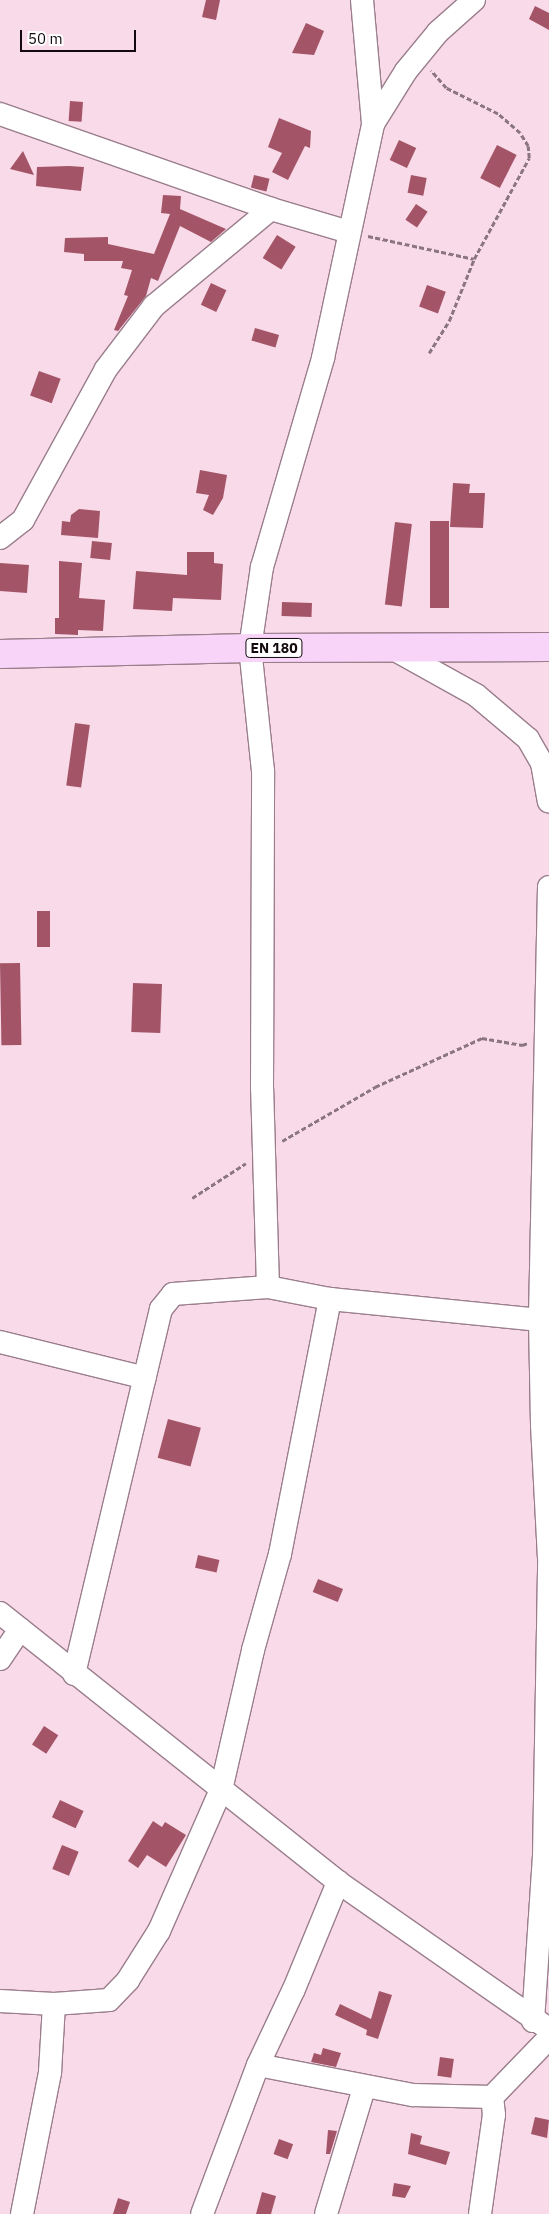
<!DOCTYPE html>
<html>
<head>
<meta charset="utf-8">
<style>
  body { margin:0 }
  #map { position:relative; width:549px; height:2214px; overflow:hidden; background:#f9dae9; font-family:"IBM Plex Sans",sans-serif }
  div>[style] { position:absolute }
  .building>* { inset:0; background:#a35567; transform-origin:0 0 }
  .path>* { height:2.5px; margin-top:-1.25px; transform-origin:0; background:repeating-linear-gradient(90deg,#8b7680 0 5px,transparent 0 7.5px) }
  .roads { filter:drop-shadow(1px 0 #9a7e8c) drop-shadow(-1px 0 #9a7e8c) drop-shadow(0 1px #9a7e8c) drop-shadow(0 -1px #9a7e8c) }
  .minor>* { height:22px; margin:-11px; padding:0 11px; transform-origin:11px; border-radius:11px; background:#fff }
  .major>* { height:28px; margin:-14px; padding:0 14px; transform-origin:14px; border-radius:14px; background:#f8d4f8 }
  span { translate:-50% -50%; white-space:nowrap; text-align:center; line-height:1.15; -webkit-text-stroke:4px #fff; paint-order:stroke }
  .shield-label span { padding:1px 4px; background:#fff; border:1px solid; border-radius:4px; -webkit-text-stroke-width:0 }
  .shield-label { font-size:14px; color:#13090e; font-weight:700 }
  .scale { position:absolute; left:20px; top:30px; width:116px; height:22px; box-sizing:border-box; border:2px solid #13090e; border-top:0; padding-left:6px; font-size:15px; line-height:18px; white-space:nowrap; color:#13090e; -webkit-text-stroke:4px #fff; paint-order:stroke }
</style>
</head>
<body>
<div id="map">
  <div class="building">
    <i style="clip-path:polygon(206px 0,220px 0,216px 20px,202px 17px)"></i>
    <i style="clip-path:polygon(535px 6px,549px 13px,549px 30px,529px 19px)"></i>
    <i style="clip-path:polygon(306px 23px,324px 31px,314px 55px,292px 53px)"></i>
    <i style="left:70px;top:101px;width:13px;height:20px;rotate:4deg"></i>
    <i style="clip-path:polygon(279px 118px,311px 131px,310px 148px,305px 146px,288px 180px,272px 172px,282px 153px,268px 147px)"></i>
    <i style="left:399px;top:140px;width:19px;height:22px;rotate:25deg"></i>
    <i style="left:497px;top:145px;width:22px;height:37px;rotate:27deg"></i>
    <i style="clip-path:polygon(23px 151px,34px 175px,10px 169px)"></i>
    <i style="clip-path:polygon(69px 166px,84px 167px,81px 191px,36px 186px,37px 167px)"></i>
    <i style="left:254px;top:175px;width:16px;height:13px;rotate:14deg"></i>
    <i style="left:411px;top:175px;width:16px;height:18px;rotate:11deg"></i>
    <i style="clip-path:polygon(163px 195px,181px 196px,180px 209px,226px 229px,211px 242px,180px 226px,158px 281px,151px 278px,146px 296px,118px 331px,114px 330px,128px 296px,124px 295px,132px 270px,121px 268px,123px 261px,84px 261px,84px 254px,64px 252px,65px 238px,108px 237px,108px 244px,154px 254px,170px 214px,161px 213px)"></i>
    <i style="left:416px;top:204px;width:14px;height:19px;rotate:34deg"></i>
    <i style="left:277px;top:235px;width:22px;height:27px;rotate:32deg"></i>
    <i style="left:211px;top:283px;width:17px;height:24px;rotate:25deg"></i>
    <i style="left:427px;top:285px;width:20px;height:23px;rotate:20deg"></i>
    <i style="left:255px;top:328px;width:25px;height:13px;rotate:16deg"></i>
    <i style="left:39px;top:371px;width:23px;height:26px;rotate:20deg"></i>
    <i style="clip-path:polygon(200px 470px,227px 475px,223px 498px,213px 515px,203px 510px,209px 495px,196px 493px)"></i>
    <i style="clip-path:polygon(453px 483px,470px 484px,469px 493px,485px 493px,483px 528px,450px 527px)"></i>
    <i style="clip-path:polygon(79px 509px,100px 511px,98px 538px,61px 535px,62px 521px,70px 522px,71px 515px)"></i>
    <i style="left:430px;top:521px;width:19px;height:87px"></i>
    <i style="left:395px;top:522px;width:17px;height:83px;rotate:7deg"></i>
    <i style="left:92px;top:541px;width:20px;height:17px;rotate:6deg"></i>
    <i style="clip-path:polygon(187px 552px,214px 552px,214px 563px,223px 564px,221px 600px,173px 598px,172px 611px,133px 609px,136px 571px,187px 575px)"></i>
    <i style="clip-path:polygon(59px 561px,82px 563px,79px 598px,105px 600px,103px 631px,78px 630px,78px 635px,55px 634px,55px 618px,59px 618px)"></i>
    <i style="left:0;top:563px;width:29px;height:28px;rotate:4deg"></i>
    <i style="left:282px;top:602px;width:30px;height:14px;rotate:2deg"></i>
    <i style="left:75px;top:723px;width:15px;height:63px;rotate:8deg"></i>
    <i style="left:37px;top:911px;width:13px;height:36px"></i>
    <i style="left:20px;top:963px;width:82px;height:20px;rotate:89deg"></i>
    <i style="left:133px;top:983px;width:29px;height:49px;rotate:2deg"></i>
    <i style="left:168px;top:1419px;width:34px;height:40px;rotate:15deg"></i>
    <i style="left:198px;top:1555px;width:22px;height:13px;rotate:13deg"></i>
    <i style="left:318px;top:1579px;width:27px;height:14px;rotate:22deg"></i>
    <i style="left:44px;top:1726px;width:17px;height:22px;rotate:33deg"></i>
    <i style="left:60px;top:1800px;width:26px;height:19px;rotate:25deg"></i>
    <i style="clip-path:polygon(153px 1821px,162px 1827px,165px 1822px,186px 1835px,166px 1867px,147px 1855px,138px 1868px,128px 1861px)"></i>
    <i style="left:62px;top:1845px;width:18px;height:26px;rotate:22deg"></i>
    <i style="clip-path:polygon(379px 1991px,392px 1995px,378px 2039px,366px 2035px,367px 2030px,335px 2015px,340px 2004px,371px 2019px)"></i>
    <i style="clip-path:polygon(323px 2048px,341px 2053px,336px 2067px,311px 2062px,314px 2053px,321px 2055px)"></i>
    <i style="left:440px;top:2057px;width:14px;height:19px;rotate:8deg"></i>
    <i style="clip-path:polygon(535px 2117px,549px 2120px,547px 2138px,531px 2134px)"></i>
    <i style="clip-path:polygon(328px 2130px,337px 2131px,330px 2154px,326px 2154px)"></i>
    <i style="clip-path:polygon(411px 2133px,422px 2136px,420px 2144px,450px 2152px,446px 2165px,408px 2154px)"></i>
    <i style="left:279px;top:2139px;width:15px;height:16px;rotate:20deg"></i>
    <i style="clip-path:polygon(394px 2183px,411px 2186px,405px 2198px,392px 2196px)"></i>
    <i style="clip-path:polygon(262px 2192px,276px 2196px,271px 2214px,256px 2214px)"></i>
    <i style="clip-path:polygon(118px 2198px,130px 2202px,126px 2214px,113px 2214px)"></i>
  </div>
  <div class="path">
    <i style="left:368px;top:236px;width:108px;rotate:12.2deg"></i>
    <i style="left:429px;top:353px;width:38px;rotate:-58deg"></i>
    <i style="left:449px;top:321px;width:67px;rotate:-68deg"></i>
    <i style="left:474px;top:259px;width:115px;rotate:-61.4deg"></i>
    <i style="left:529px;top:158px;width:12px;rotate:-95deg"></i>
    <i style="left:528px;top:146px;width:15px;rotate:-122deg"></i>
    <i style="left:520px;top:133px;width:29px;rotate:-139deg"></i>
    <i style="left:498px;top:114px;width:58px;rotate:-153.4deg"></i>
    <i style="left:446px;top:88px;width:23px;rotate:-131deg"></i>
    <i style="left:282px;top:1141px;width:108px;rotate:-30.1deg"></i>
    <i style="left:375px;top:1087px;width:118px;rotate:-24.6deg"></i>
    <i style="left:482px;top:1038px;width:41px;rotate:9.9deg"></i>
    <i style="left:522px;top:1045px;width:6px;rotate:-18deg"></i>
    <i style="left:192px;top:1198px;width:64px;rotate:-32.9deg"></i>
  </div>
  <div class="roads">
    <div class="minor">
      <i style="left:362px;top:0;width:123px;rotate:84.9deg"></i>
      <i style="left:0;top:114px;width:287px;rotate:19.3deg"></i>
      <i style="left:271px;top:209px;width:81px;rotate:16.4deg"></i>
      <i style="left:0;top:538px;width:29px;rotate:-38deg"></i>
      <i style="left:23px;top:520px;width:172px;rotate:-61.2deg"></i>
      <i style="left:106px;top:369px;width:79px;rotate:-52.7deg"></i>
      <i style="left:154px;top:306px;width:152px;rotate:-39.7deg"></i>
      <i style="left:395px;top:650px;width:93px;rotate:29.1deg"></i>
      <i style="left:476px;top:695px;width:68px;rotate:40.2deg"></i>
      <i style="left:528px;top:739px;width:28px;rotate:60deg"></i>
      <i style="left:542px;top:763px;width:39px;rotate:80deg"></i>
      <i style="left:549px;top:887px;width:433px;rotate:91.2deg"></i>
      <i style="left:540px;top:1320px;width:105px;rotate:88.9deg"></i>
      <i style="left:542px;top:1425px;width:132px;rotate:87deg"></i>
      <i style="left:268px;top:1287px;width:199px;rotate:-91.7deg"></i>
      <i style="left:262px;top:1088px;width:317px;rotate:-89.8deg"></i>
      <i style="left:263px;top:771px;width:124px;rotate:-96deg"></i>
      <i style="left:250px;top:648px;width:82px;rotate:-81.6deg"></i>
      <i style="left:262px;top:567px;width:218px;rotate:-73.7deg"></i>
      <i style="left:323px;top:358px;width:239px;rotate:-77.9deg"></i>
      <i style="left:373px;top:124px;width:62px;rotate:-58.1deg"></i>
      <i style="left:406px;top:71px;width:50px;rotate:-50.6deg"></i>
      <i style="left:438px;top:32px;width:48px;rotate:-41.6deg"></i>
      <i style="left:0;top:1342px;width:149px;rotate:13.9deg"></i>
      <i style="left:0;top:1613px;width:432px;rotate:38.5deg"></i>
      <i style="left:338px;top:1882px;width:257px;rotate:34.9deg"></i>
      <i style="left:0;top:1659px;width:36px;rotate:-56deg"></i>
      <i style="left:74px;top:1674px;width:375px;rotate:-76.6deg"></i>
      <i style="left:161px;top:1309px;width:19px;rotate:-51deg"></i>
      <i style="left:173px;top:1294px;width:95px;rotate:-4.2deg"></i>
      <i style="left:268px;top:1287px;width:63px;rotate:11deg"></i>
      <i style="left:330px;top:1299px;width:211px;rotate:5.7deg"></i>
      <i style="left:0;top:2001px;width:54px;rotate:3.2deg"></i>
      <i style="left:54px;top:2004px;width:55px;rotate:-4.2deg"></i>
      <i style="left:109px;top:2000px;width:28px;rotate:-46deg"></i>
      <i style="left:128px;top:1980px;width:58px;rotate:-57.7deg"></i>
      <i style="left:159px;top:1931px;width:154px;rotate:-66.3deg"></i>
      <i style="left:221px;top:1790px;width:144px;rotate:-77.1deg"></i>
      <i style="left:253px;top:1650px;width:100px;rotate:-74.3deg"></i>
      <i style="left:280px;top:1554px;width:260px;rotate:-78.9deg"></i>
      <i style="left:533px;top:2021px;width:164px;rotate:-86.2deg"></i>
      <i style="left:544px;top:1857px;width:296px;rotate:-89deg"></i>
      <i style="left:258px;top:2065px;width:158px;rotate:11deg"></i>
      <i style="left:413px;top:2095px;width:79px;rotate:1.5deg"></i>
      <i style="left:492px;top:2097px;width:82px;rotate:-46deg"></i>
      <i style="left:22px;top:2214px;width:145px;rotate:-78.8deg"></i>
      <i style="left:50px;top:2072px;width:68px;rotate:-86.6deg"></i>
      <i style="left:202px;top:2214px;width:159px;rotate:-69.4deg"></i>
      <i style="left:258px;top:2065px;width:84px;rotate:-64.7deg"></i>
      <i style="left:294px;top:1989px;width:116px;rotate:-67.6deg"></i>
      <i style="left:326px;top:2214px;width:132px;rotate:-73.2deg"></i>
      <i style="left:480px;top:2214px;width:100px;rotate:-82deg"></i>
      <i style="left:494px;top:2115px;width:18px;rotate:-96deg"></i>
    </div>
    <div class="major">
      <i style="left:0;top:654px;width:250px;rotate:-1.4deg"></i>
      <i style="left:250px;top:648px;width:299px;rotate:-0.2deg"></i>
    </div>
  </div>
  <div class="shield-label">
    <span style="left:274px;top:648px">EN 180</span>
  </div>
  <div class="scale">50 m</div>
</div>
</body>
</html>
